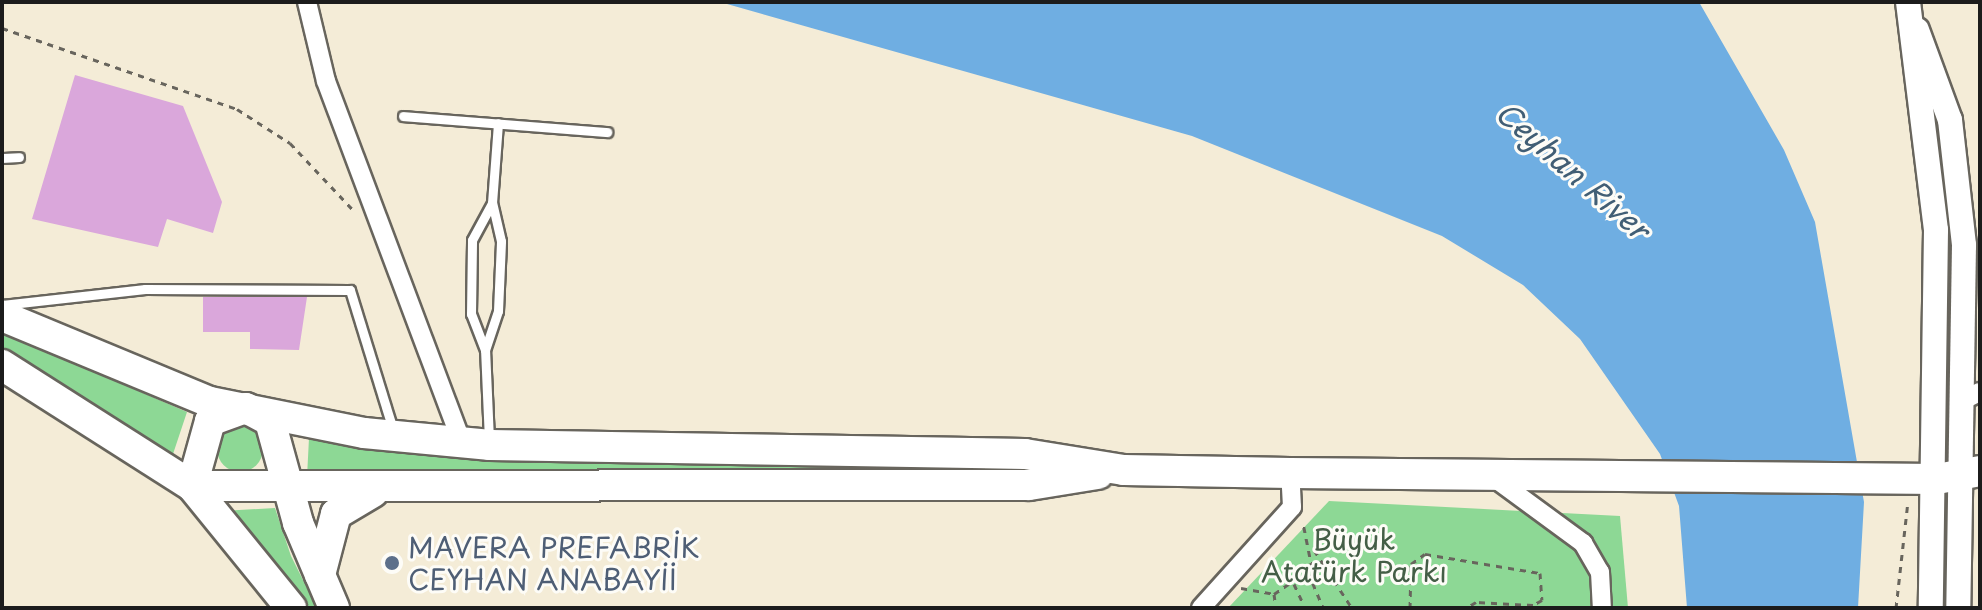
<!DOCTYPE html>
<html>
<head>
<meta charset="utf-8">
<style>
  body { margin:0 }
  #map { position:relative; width:1982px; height:610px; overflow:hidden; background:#f4ecd7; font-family:"Playpen Sans",sans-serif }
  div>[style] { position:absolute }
  .green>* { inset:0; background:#8dd895 }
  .round { border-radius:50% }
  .water>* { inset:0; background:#6faee2 }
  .building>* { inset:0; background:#daa7db }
  .path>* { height:3px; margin-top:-1.5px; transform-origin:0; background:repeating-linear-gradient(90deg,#68655d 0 6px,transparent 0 12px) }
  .roads { filter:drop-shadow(2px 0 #68655d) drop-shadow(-2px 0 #68655d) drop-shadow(0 2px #68655d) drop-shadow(0 -2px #68655d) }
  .service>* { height:9px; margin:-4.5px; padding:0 4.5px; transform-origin:4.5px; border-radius:4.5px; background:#fff }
  .minor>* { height:18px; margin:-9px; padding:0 9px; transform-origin:9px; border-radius:9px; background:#fff }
  .tertiary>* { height:24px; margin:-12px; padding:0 12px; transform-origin:12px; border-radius:12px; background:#fff }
  .primary>* { height:30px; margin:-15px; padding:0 15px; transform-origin:15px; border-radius:15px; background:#fff }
  .dots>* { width:22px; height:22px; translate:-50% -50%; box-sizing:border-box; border:4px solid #fdfcf7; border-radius:50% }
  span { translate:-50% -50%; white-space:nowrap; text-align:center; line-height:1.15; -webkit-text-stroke:6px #fdfcf7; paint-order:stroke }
  .park-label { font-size:28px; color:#445e46 }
  .service-label { font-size:28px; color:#4e5e75 }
  .left { translate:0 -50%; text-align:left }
  .water-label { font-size:30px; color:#415e75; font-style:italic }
  .frame { position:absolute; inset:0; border:4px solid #1c1c1c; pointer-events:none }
</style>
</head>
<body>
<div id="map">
  <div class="green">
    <i style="clip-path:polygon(2px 332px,187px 412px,172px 457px,2px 351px)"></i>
    <i class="round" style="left:217px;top:426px;width:46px;height:46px"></i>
    <i style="clip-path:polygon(309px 438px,410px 451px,1041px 464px,1042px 472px,307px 477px)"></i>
    <i style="clip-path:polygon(1329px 501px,1620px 516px,1628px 608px,1228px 608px)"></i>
    <i style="clip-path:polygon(275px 508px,291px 556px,317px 608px,307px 608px,222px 511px)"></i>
  </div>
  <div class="water">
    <i style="clip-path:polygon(720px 2px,1699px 2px,1784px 150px,1815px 222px,1864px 502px,1858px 608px,1687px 608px,1679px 506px,1660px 454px,1580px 339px,1523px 285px,1442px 236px,1192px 136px)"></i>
  </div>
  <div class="building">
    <i style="clip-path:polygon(75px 75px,183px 106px,222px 202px,213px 233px,167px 219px,158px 247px,32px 219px)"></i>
    <i style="clip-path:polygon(203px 297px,307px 297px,299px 350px,250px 349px,250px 332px,203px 332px)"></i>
  </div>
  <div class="path">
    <i style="left:2px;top:28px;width:249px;rotate:19deg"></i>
    <i style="left:237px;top:109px;width:63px;rotate:32.7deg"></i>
    <i style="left:290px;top:143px;width:95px;rotate:46.7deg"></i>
    <i style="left:1314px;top:550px;width:69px;rotate:56.8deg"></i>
    <i style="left:1308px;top:572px;width:39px;rotate:67deg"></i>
    <i style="left:1294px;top:584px;width:26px;rotate:65deg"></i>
    <i style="left:1241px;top:588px;width:34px;rotate:10deg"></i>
    <i style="left:1274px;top:594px;width:46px;rotate:-34.4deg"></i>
    <i style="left:1312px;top:568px;width:46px;rotate:-101.3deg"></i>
    <i style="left:1274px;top:594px;width:14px;rotate:82deg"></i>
    <i style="left:1410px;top:608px;width:44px;rotate:-88.7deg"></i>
    <i style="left:1411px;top:564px;width:17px;rotate:-36deg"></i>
    <i style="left:1425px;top:554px;width:117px;rotate:9.4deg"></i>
    <i style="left:1540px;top:573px;width:27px;rotate:86deg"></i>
    <i style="left:1542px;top:600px;width:10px;rotate:151deg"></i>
    <i style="left:1533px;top:605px;width:57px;rotate:-177deg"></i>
    <i style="left:1476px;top:602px;width:12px;rotate:149deg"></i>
    <i style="left:1896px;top:608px;width:108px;rotate:-83.6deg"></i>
  </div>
  <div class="roads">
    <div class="service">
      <i style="left:403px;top:116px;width:205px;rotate:4.5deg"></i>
      <i style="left:2px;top:158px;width:17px;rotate:-3deg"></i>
      <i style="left:2px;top:305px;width:144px;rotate:-6.4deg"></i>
      <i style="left:145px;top:289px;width:205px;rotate:0.3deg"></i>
      <i style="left:350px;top:290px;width:146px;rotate:72.9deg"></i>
      <i style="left:485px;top:350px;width:39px;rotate:-111deg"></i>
      <i style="left:471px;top:314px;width:74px;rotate:-89.2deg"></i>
      <i style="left:472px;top:240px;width:42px;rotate:-61.6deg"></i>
      <i style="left:489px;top:440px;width:90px;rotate:-92.5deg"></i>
      <i style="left:485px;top:350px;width:41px;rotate:-71.6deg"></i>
      <i style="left:498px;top:311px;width:70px;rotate:-87.5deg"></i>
      <i style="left:501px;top:241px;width:39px;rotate:-103deg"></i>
      <i style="left:492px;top:203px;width:80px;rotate:-85.7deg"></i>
    </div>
    <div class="minor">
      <i style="left:307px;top:2px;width:81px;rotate:76.5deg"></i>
      <i style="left:326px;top:81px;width:386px;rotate:69.4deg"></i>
      <i style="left:1962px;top:401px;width:20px;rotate:-27deg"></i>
      <i style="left:1493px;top:477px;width:112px;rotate:36.3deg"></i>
      <i style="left:1583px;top:543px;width:34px;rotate:60deg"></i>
      <i style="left:1600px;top:572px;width:36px;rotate:87deg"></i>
      <i style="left:1201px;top:608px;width:136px;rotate:-48deg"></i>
      <i style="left:1292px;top:507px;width:34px;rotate:-93deg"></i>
    </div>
    <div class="tertiary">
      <i style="left:1908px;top:2px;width:230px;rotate:83deg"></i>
      <i style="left:1936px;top:230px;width:378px;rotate:90.8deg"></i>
      <i style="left:1917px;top:30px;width:96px;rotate:69.9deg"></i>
      <i style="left:1950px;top:120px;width:126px;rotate:83.6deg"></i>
      <i style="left:1964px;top:245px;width:363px;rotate:90.9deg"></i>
    </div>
    <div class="primary">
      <i style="left:2px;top:316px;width:225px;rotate:22.5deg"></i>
      <i style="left:210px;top:402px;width:157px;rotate:11.4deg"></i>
      <i style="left:364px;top:433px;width:127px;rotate:5.4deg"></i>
      <i style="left:490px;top:445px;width:535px;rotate:0.96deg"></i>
      <i style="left:1025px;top:454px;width:100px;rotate:9.2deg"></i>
      <i style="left:1124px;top:470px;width:166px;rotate:1deg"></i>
      <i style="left:1290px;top:473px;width:647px;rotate:0.53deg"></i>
      <i style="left:1937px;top:479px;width:44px;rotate:-10.5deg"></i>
      <i style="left:2px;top:365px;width:225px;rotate:32.5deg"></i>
      <i style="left:192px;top:486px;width:157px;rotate:50.9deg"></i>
      <i style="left:192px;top:486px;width:837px;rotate:-0.07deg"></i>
      <i style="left:1029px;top:485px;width:70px;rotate:-9.1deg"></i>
      <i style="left:192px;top:486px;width:67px;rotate:-74.5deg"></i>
      <i style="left:210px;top:421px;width:38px;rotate:-20deg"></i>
      <i style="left:246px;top:408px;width:27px;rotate:28deg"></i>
      <i style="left:270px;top:421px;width:106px;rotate:74.6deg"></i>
      <i style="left:298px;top:523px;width:92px;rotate:67deg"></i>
      <i style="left:320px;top:575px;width:63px;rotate:-75.3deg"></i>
      <i style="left:336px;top:514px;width:43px;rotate:-30.7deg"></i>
    </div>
  </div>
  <div class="dots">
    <i style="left:392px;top:563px;background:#5c6f8a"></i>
  </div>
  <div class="park-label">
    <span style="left:1354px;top:555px">Büyük<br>Atatürk Parkı</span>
  </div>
  <div class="service-label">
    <span class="left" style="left:408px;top:563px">MAVERA PREFABRİK<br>CEYHAN ANABAYİİ</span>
  </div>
  <div class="water-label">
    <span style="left:1573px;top:170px;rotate:41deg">Ceyhan River</span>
  </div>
  <div class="frame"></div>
</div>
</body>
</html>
